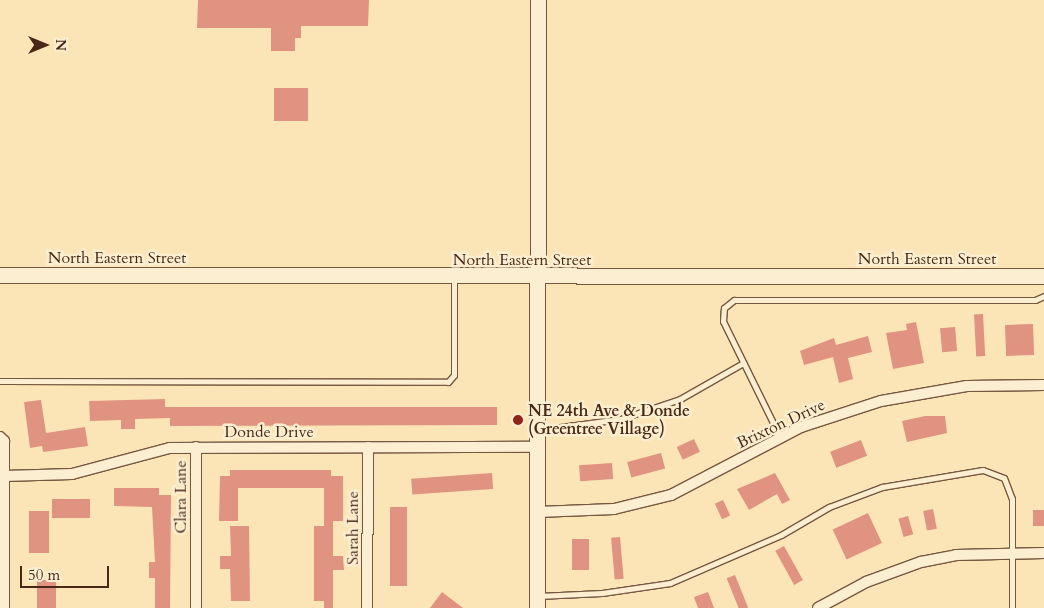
<!DOCTYPE html>
<html>
<head>
<meta charset="utf-8">
<style>
  body { margin:0 }
  #map { position:relative; width:1044px; height:608px; overflow:hidden; background:#fbe5b7; font-family:Cardo,serif }
  div>[style] { position:absolute }
  .building>* { inset:0; background:#e19382; transform-origin:0 0 }
  .roads { filter:drop-shadow(1px 0 #765740) drop-shadow(-1px 0 #765740) drop-shadow(0 1px #765740) drop-shadow(0 -1px #765740) }
  .lane>* { height:5px; margin:-2.5px; padding:0 2.5px; transform-origin:2.5px; border-radius:2.5px; background:#fceed0 }
  .street>* { height:10px; margin:-5px; padding:0 5px; transform-origin:5px; border-radius:5px; background:#fceed0 }
  .secondary>* { height:15px; margin:-7.5px; padding:0 7.5px; transform-origin:7.5px; border-radius:7.5px; background:#fceed0 }
  .dots>* { width:14px; height:14px; translate:-50% -50%; box-sizing:border-box; border:2px solid #fceed0; border-radius:50% }
  span { translate:-50% -50%; white-space:nowrap; text-align:center; line-height:1.15; -webkit-text-stroke:5px #fceed0; paint-order:stroke }
  .street-label { font-size:16px; color:#492818 }
  .poi-label { font-size:16px; color:#492818; font-weight:700 }
  .left { translate:0 -50%; text-align:left }
  .north { position:absolute; left:20px; top:20px; width:50px; height:50px; -webkit-text-stroke:4px #fceed0; paint-order:stroke; rotate:90deg; font-size:14px; font-weight:700; line-height:20px; text-align:center; color:#492818 }
  .north::after { content:''; display:block; margin:auto; width:18px; height:22px; background:#492818; clip-path:polygon(50% 0,100% 100%,50% 72%,0 100%) }
  .scale { position:absolute; left:20px; top:566px; width:89px; height:22px; box-sizing:border-box; border:2px solid #492818; border-top:0; padding-left:6px; font-size:15px; line-height:18px; white-space:nowrap; color:#492818; -webkit-text-stroke:4px #fceed0; paint-order:stroke }
</style>
</head>
<body>
<div id="map">
  <div class="building">
    <i style="clip-path:polygon(198px 0,369px 0,368px 26px,301px 26px,301px 38px,295px 38px,295px 51px,271px 51px,271px 28px,197px 28px)"></i>
    <i style="left:274px;top:88px;width:34px;height:33px"></i>
    <i style="left:983px;top:314px;width:42px;height:9px;rotate:87deg"></i>
    <i style="clip-path:polygon(916px 322px,924px 363px,893px 369px,886px 333px,907px 330px,906px 324px)"></i>
    <i style="left:1033px;top:324px;width:31px;height:28px;rotate:88deg"></i>
    <i style="left:955px;top:327px;width:24px;height:15px;rotate:85deg"></i>
    <i style="clip-path:polygon(868px 336px,872px 352px,848px 358px,853px 379px,839px 383px,833px 357px,804px 365px,800px 351px,834px 338px,836px 345px)"></i>
    <i style="clip-path:polygon(165px 399px,165px 407px,497px 407px,497px 425px,170px 426px,170px 418px,135px 419px,135px 429px,121px 429px,121px 420px,90px 421px,89px 401px)"></i>
    <i style="clip-path:polygon(41px 400px,46px 433px,85px 427px,88px 446px,43px 452px,42px 446px,30px 448px,24px 402px)"></i>
    <i style="clip-path:polygon(925px 416px,945px 416px,947px 433px,907px 442px,902px 421px)"></i>
    <i style="left:694px;top:439px;width:14px;height:19px;rotate:65deg"></i>
    <i style="left:861px;top:440px;width:17px;height:33px;rotate:69deg"></i>
    <i style="left:661px;top:453px;width:16px;height:35px;rotate:75deg"></i>
    <i style="left:612px;top:463px;width:16px;height:33px;rotate:86deg"></i>
    <i style="clip-path:polygon(230px 470px,331px 470px,331px 476px,343px 476px,343px 521px,333px 521px,333px 556px,343px 556px,344px 570px,333px 570px,333px 608px,324px 608px,324px 601px,314px 601px,314px 526px,324px 526px,324px 488px,238px 488px,238px 521px,219px 521px,220px 476px,230px 476px)"></i>
    <i style="left:492px;top:473px;width:16px;height:81px;rotate:86deg"></i>
    <i style="clip-path:polygon(775px 473px,790px 500px,782px 504px,777px 494px,749px 510px,737px 489px)"></i>
    <i style="clip-path:polygon(114px 488px,159px 488px,159px 495px,171px 495px,170px 608px,155px 608px,155px 578px,149px 578px,149px 562px,155px 562px,152px 507px,114px 506px)"></i>
    <i style="left:52px;top:499px;width:38px;height:19px"></i>
    <i style="left:723px;top:500px;width:17px;height:9px;rotate:65deg"></i>
    <i style="left:390px;top:507px;width:17px;height:79px"></i>
    <i style="left:933px;top:509px;width:20px;height:10px;rotate:79deg"></i>
    <i style="left:1033px;top:510px;width:11px;height:16px"></i>
    <i style="left:29px;top:511px;width:20px;height:42px"></i>
    <i style="left:868px;top:513px;width:33px;height:39px;rotate:65deg"></i>
    <i style="left:908px;top:516px;width:19px;height:10px;rotate:74deg"></i>
    <i style="clip-path:polygon(230px 526px,249px 526px,250px 601px,231px 601px,230px 569px,220px 569px,220px 556px,231px 556px)"></i>
    <i style="left:620px;top:537px;width:42px;height:9px;rotate:85deg"></i>
    <i style="left:572px;top:539px;width:17px;height:31px"></i>
    <i style="left:784px;top:546px;width:39px;height:10px;rotate:61deg"></i>
    <i style="left:735px;top:575px;width:35px;height:9px;rotate:68deg"></i>
    <i style="left:37px;top:580px;width:19px;height:28px"></i>
    <i style="clip-path:polygon(442px 592px,463px 608px,430px 608px)"></i>
    <i style="clip-path:polygon(708px 592px,714px 608px,698px 608px,694px 597px)"></i>
  </div>
  <div class="roads">
    <div class="lane">
      <i style="left:0;top:381px;width:448px;rotate:0.1deg"></i>
      <i style="left:448px;top:382px;width:9px;rotate:-49deg"></i>
      <i style="left:454px;top:375px;width:97px;rotate:-90deg"></i>
      <i style="left:538px;top:430px;width:83px;rotate:-7.6deg"></i>
      <i style="left:620px;top:419px;width:63px;rotate:-18.4deg"></i>
      <i style="left:680px;top:399px;width:73px;rotate:-29.7deg"></i>
      <i style="left:780px;top:437px;width:129px;rotate:-116.2deg"></i>
      <i style="left:723px;top:321px;width:13px;rotate:-86deg"></i>
      <i style="left:724px;top:308px;width:13px;rotate:-39deg"></i>
      <i style="left:734px;top:300px;width:301px"></i>
      <i style="left:1035px;top:300px;width:10px;rotate:-24deg"></i>
      <i style="left:538px;top:596px;width:64px;rotate:-2.7deg"></i>
      <i style="left:602px;top:593px;width:69px;rotate:-8.4deg"></i>
      <i style="left:670px;top:583px;width:121px;rotate:-23.4deg"></i>
      <i style="left:781px;top:535px;width:56px;rotate:-30.3deg"></i>
      <i style="left:829px;top:507px;width:57px;rotate:-20.7deg"></i>
      <i style="left:882px;top:487px;width:102px;rotate:-9.6deg"></i>
      <i style="left:983px;top:470px;width:22px;rotate:21deg"></i>
      <i style="left:1004px;top:478px;width:22px;rotate:69deg"></i>
      <i style="left:1012px;top:499px;width:109px;rotate:90deg"></i>
    </div>
    <div class="street">
      <i style="left:0;top:437px;width:6px;rotate:45deg"></i>
      <i style="left:4px;top:441px;width:167px;rotate:90deg"></i>
      <i style="left:196px;top:447px;width:161px;rotate:90deg"></i>
      <i style="left:4px;top:476px;width:68px;rotate:-1.7deg"></i>
      <i style="left:72px;top:474px;width:101px;rotate:-14.9deg"></i>
      <i style="left:170px;top:448px;width:367px;rotate:-0.2deg"></i>
      <i style="left:538px;top:512px;width:76px;rotate:-2.3deg"></i>
      <i style="left:614px;top:509px;width:59px;rotate:-13.8deg"></i>
      <i style="left:671px;top:495px;width:147px;rotate:-27.6deg"></i>
      <i style="left:801px;top:427px;width:84px;rotate:-18deg"></i>
      <i style="left:881px;top:401px;width:87px;rotate:-9.9deg"></i>
      <i style="left:967px;top:386px;width:77px;rotate:-0.7deg"></i>
      <i style="left:367px;top:608px;width:161px;rotate:-89.6deg"></i>
      <i style="left:818px;top:608px;width:55px;rotate:-28.4deg"></i>
      <i style="left:866px;top:582px;width:59px;rotate:-20deg"></i>
      <i style="left:921px;top:562px;width:36px;rotate:-11deg"></i>
      <i style="left:956px;top:555px;width:88px;rotate:-1.3deg"></i>
    </div>
    <div class="secondary">
      <i style="left:0;top:275px;width:1044px;rotate:0.05deg"></i>
      <i style="left:537px;top:608px;width:608px;rotate:-89.91deg"></i>
    </div>
  </div>
  <div class="dots">
    <i style="left:518px;top:420px;background:#8f2418"></i>
  </div>
  <div class="street-label">
    <span style="left:117px;top:258px">North Eastern Street</span>
    <span style="left:927px;top:259px">North Eastern Street</span>
    <span style="left:522px;top:260px">North Eastern Street</span>
    <span style="left:781px;top:424px;rotate:-25deg">Brixton Drive</span>
    <span style="left:269px;top:432px">Donde Drive</span>
    <span style="left:181px;top:497px;rotate:-90deg">Clara Lane</span>
    <span style="left:353px;top:528px;rotate:-90deg">Sarah Lane</span>
  </div>
  <div class="poi-label">
    <span class="left" style="left:528px;top:420px">NE 24th Ave &amp; Donde<br>(Greentree Village)</span>
  </div>
  <div class="north">N</div>
  <div class="scale">50 m</div>
</div>
</body>
</html>
